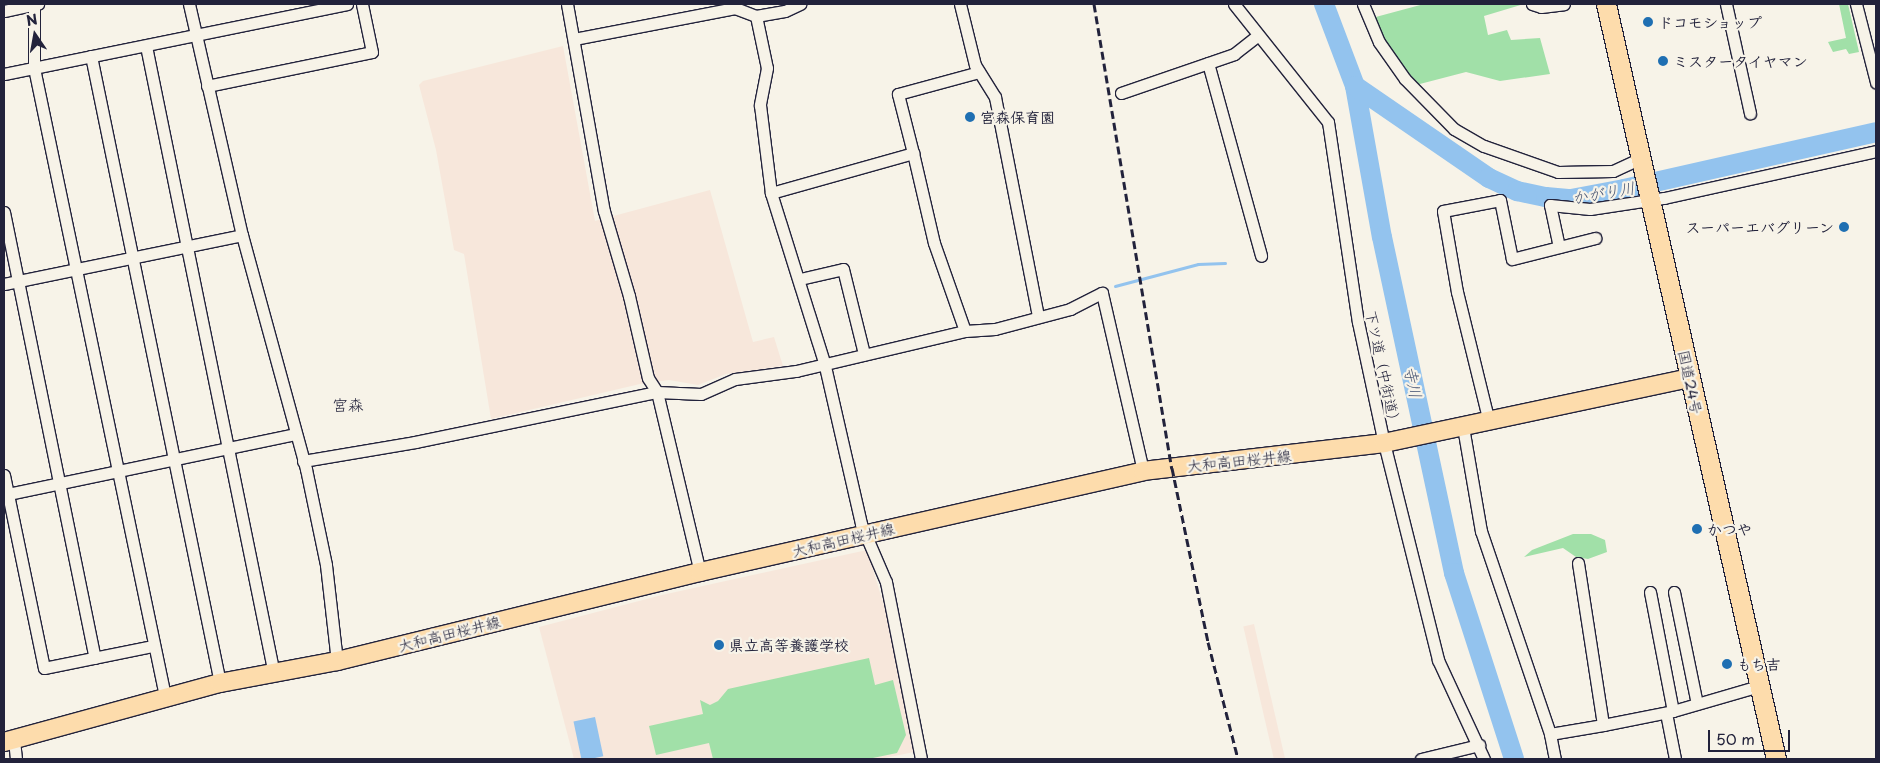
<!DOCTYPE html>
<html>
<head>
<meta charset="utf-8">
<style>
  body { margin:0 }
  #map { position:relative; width:1880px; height:763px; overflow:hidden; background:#f7f3e8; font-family:"Playpen Sans","Klee One",sans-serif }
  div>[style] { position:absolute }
  .built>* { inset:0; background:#f7e7db; transform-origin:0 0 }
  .green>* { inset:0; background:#a1e0a8 }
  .water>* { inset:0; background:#93c3ee; transform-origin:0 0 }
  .stream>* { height:3px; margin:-1.5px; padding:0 1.5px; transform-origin:1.5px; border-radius:1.5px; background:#93c3ee }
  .river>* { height:20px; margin:-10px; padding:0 10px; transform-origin:10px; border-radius:10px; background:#93c3ee }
  .roads { filter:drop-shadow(1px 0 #22223b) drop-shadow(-1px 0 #22223b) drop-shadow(0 1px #22223b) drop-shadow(0 -1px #22223b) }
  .minor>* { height:11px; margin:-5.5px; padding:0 5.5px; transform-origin:5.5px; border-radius:5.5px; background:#f7f3e8 }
  .primary>* { height:18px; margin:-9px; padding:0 9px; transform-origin:9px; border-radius:9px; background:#fddcac }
  .trunk>* { height:19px; margin:-9.5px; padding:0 9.5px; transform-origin:9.5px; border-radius:9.5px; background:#fddcac }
  .rail>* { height:3px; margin-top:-1.5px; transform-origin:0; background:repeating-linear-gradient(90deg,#22223b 0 8px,transparent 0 12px) }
  .dots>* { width:14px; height:14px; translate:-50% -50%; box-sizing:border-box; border:2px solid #f7f3e8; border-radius:50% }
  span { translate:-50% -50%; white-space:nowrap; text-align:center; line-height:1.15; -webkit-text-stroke:4.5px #f7f3e8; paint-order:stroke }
  .poi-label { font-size:15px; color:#22223b; font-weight:700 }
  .left { translate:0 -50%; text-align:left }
  .right { translate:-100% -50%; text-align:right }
  .street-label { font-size:15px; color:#22223b }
  .water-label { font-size:16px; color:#445271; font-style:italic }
  .neighbourhood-label { font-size:16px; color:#22223b }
  .frame { position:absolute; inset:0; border:5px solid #22223b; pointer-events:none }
  .north { position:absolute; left:10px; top:10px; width:50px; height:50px; -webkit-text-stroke:4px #f7f3e8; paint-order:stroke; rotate:348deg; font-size:14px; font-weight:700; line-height:20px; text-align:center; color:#22223b }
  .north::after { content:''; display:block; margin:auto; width:18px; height:22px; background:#22223b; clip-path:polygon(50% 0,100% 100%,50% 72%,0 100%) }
  .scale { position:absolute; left:1708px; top:730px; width:82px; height:22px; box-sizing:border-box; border:2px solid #22223b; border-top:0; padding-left:6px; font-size:15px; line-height:18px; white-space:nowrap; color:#22223b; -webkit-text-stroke:4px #f7f3e8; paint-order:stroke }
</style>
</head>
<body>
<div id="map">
  <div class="built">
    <i style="clip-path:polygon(563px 46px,595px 221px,710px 190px,753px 342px,774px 337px,783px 366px,726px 374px,698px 385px,669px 380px,640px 384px,491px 419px,464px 254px,454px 250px,436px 150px,419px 85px,423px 81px)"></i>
    <i style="clip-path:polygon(867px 550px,888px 619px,914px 752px,880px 759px,574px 759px,539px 627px,662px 595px)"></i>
    <i style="left:1254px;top:624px;width:138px;height:11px;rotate:77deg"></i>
  </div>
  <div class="green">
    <i style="clip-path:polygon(1424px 4px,1524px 4px,1484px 16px,1488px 35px,1507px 30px,1511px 40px,1540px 38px,1550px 74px,1500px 81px,1466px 72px,1416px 85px,1378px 32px,1372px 18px)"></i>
    <i style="clip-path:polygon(1839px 4px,1848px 4px,1859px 52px,1849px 54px,1846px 49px,1833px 52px,1828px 42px,1846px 38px)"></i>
    <i style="clip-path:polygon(1573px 534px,1591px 534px,1605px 540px,1607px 552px,1588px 559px,1576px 557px,1563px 548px,1524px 557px,1532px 550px)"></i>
    <i style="clip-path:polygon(869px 658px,875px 685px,893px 680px,906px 735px,897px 753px,868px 759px,713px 759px,709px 743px,656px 755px,649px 726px,703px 714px,700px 700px,710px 705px,718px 701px,728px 689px)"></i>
  </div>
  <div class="water">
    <i style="left:595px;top:717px;width:40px;height:22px;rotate:78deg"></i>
  </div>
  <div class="stream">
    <i style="left:1115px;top:286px;width:86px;rotate:-14.8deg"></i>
    <i style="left:1198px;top:264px;width:27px;rotate:-2deg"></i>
  </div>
  <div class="river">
    <i style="left:1324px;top:4px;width:88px;rotate:69.3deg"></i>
    <i style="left:1355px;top:86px;width:153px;rotate:79.9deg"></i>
    <i style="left:1382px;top:237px;width:344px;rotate:77.9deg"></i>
    <i style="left:1454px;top:573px;width:195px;rotate:72.1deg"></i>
    <i style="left:1355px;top:86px;width:163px;rotate:34.5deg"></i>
    <i style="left:1489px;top:178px;width:31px;rotate:25deg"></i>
    <i style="left:1517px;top:191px;width:30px;rotate:12deg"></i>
    <i style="left:1546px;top:197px;width:25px;rotate:5deg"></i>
    <i style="left:1571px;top:199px;width:54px;rotate:-10.7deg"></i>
    <i style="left:1624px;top:189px;width:258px;rotate:-12.7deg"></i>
  </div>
  <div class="roads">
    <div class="minor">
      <i style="left:34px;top:4px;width:64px;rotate:90deg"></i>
      <i style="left:34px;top:68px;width:642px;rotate:78.22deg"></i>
      <i style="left:189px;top:4px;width:237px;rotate:77.1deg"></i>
      <i style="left:242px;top:235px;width:243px;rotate:74.7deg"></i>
      <i style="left:306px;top:469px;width:98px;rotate:78.2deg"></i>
      <i style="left:326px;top:565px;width:97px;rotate:83.5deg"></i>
      <i style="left:567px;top:4px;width:210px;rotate:79.9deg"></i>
      <i style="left:604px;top:211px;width:89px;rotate:73.6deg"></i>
      <i style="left:629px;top:296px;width:84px;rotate:77deg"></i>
      <i style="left:648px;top:378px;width:17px;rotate:57deg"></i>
      <i style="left:657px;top:392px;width:185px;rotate:76.6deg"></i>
      <i style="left:960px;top:4px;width:63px;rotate:76.2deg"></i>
      <i style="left:975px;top:65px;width:38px;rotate:58deg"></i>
      <i style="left:995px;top:97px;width:223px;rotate:78.9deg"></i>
      <i style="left:1234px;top:4px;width:151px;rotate:51.5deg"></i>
      <i style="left:1328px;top:122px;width:202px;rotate:81.5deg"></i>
      <i style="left:1358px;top:322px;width:124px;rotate:77.9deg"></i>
      <i style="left:1384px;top:443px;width:224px;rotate:76deg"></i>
      <i style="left:1438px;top:660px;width:109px;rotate:65.1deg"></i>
      <i style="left:1363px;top:4px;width:41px;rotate:67.2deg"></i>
      <i style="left:1379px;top:42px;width:45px;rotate:54.9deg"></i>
      <i style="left:1405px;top:79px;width:70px;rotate:45.6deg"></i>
      <i style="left:1454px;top:129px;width:34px;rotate:30deg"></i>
      <i style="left:1484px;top:146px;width:78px;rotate:19.4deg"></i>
      <i style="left:1558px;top:172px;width:55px;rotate:-1deg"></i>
      <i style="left:1613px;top:171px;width:31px;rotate:-25deg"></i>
      <i style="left:1532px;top:4px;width:9px;rotate:18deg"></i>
      <i style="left:1541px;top:7px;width:23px;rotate:-7deg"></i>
      <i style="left:1726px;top:4px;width:112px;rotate:77.6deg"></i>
      <i style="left:1856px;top:4px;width:81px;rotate:75.6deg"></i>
      <i style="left:4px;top:11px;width:35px;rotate:-12deg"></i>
      <i style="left:756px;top:16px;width:53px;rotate:78.1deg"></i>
      <i style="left:767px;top:68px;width:38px;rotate:101deg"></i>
      <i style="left:760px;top:105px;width:89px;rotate:82.9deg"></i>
      <i style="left:771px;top:193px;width:177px;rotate:72.6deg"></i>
      <i style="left:824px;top:362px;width:166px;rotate:77.1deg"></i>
      <i style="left:861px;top:524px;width:63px;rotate:66.7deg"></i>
      <i style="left:886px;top:582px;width:180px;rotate:78.8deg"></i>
      <i style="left:574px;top:39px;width:164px;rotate:-10.9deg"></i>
      <i style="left:735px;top:8px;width:22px;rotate:21deg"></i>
      <i style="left:756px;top:16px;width:29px;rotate:-10deg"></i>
      <i style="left:785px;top:11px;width:17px;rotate:-25deg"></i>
      <i style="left:146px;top:46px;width:641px;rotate:78.48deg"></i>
      <i style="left:91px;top:56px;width:640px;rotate:78.37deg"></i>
      <i style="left:1208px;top:63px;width:200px;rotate:74.6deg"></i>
      <i style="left:4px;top:74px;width:350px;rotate:-11.5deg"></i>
      <i style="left:207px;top:86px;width:168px;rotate:-11.6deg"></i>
      <i style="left:372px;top:52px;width:49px;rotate:-101.8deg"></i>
      <i style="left:1121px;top:93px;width:120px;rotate:-19deg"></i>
      <i style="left:1234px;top:54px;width:29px;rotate:-38deg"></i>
      <i style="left:913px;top:153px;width:61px;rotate:-104.3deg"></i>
      <i style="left:898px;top:94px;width:84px;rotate:-15.2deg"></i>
      <i style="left:771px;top:193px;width:148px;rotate:-15.7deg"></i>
      <i style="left:913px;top:153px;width:92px;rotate:76.9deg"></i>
      <i style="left:934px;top:243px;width:93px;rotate:70.6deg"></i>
      <i style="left:4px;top:212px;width:455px;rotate:78.5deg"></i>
      <i style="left:1559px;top:247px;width:43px;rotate:-102.1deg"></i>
      <i style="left:1550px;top:205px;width:40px;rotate:5.7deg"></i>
      <i style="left:1590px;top:209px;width:75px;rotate:-8.5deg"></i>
      <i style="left:1664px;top:198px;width:217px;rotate:-12.5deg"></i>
      <i style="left:800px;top:279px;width:44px;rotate:-13.1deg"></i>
      <i style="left:843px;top:269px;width:88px;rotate:76.1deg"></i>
      <i style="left:4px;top:284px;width:243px;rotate:-11.6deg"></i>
      <i style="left:1489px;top:422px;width:134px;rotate:-103.8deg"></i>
      <i style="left:1457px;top:292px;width:82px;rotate:-99.8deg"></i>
      <i style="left:1443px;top:211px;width:58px;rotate:-10.9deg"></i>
      <i style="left:1500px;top:200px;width:60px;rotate:78.5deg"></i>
      <i style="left:1512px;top:259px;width:86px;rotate:-14.2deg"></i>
      <i style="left:1463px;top:427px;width:106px;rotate:80.2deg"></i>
      <i style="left:1481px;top:531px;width:214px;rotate:71.2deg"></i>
      <i style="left:1550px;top:734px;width:25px;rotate:79deg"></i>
      <i style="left:303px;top:461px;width:114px;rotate:-9.6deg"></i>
      <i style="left:415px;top:442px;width:247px;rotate:-11.7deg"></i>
      <i style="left:657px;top:392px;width:44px;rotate:2.6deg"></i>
      <i style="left:701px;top:394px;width:37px;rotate:-24deg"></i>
      <i style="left:735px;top:379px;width:62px;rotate:-7.5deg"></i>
      <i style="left:796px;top:371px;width:174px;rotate:-13.3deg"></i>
      <i style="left:965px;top:331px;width:30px;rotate:-4deg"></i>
      <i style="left:995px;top:329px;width:78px;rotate:-14.9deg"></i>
      <i style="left:1070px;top:309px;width:36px;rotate:-27deg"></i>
      <i style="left:1102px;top:293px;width:183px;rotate:77deg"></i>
      <i style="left:4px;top:475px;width:197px;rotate:78.3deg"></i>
      <i style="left:44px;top:668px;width:110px;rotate:-11.5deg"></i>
      <i style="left:8px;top:494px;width:293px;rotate:-11.8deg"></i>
      <i style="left:1578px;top:563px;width:164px;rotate:81.2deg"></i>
      <i style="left:1603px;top:725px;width:71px;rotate:-11.3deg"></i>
      <i style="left:1673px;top:711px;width:90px;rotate:-16.2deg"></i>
      <i style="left:1650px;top:592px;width:121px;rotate:79.1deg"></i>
      <i style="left:1674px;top:592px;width:114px;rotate:78.4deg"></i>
      <i style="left:1666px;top:713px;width:47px;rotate:78.9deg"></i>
      <i style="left:1550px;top:734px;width:54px;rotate:-9.6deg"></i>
      <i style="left:14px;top:740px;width:19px;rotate:84deg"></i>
      <i style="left:1421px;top:759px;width:60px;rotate:-13.6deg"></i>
    </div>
    <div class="primary">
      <i style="left:4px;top:742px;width:224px;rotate:-15.3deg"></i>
      <i style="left:220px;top:683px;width:119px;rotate:-10.6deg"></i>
      <i style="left:337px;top:661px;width:374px;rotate:-13.8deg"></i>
      <i style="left:700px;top:572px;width:454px;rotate:-12.8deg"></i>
      <i style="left:1143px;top:471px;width:243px;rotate:-6.6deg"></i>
      <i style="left:1384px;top:443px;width:313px;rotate:-12deg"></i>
    </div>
    <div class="trunk">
      <i style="left:1606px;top:4px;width:774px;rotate:77.31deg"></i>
    </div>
  </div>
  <div class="rail">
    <i style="left:1094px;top:4px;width:471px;rotate:80.5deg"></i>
    <i style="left:1172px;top:468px;width:178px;rotate:78.3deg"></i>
    <i style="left:1208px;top:642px;width:121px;rotate:75.6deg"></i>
  </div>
  <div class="dots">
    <i style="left:1648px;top:22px;background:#1f6fb2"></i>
    <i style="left:1663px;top:61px;background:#1f6fb2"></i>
    <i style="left:970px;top:117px;background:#1f6fb2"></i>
    <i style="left:1844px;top:227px;background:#1f6fb2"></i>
    <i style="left:1697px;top:529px;background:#1f6fb2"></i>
    <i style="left:719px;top:645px;background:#1f6fb2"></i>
    <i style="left:1727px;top:664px;background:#1f6fb2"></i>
  </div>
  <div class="poi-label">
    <span class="left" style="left:1658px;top:22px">ドコモショップ</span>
    <span class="left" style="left:1673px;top:61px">ミスタータイヤマン</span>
    <span class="left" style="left:980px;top:117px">宮森保育園</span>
    <span class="right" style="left:1834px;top:227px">スーパーエバグリーン</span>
    <span class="left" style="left:1707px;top:529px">かつや</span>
    <span class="left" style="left:729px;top:645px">県立高等養護学校</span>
    <span class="left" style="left:1737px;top:664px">もち吉</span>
  </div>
  <div class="street-label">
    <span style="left:1384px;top:369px;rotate:78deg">下ツ道（中街道）</span>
    <span style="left:1691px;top:382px;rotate:78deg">国道24号</span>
    <span style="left:1239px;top:460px;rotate:-6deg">大和高田桜井線</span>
    <span style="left:843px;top:539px;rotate:-13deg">大和高田桜井線</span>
    <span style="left:449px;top:633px;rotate:-14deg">大和高田桜井線</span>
  </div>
  <div class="water-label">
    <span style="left:1603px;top:192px;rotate:-10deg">かがり川</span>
    <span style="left:1414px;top:382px;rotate:78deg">寺川</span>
  </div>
  <div class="neighbourhood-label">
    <span style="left:348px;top:404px">宮森</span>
  </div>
  <div class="frame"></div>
  <div class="north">N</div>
  <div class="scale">50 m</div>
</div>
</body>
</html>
